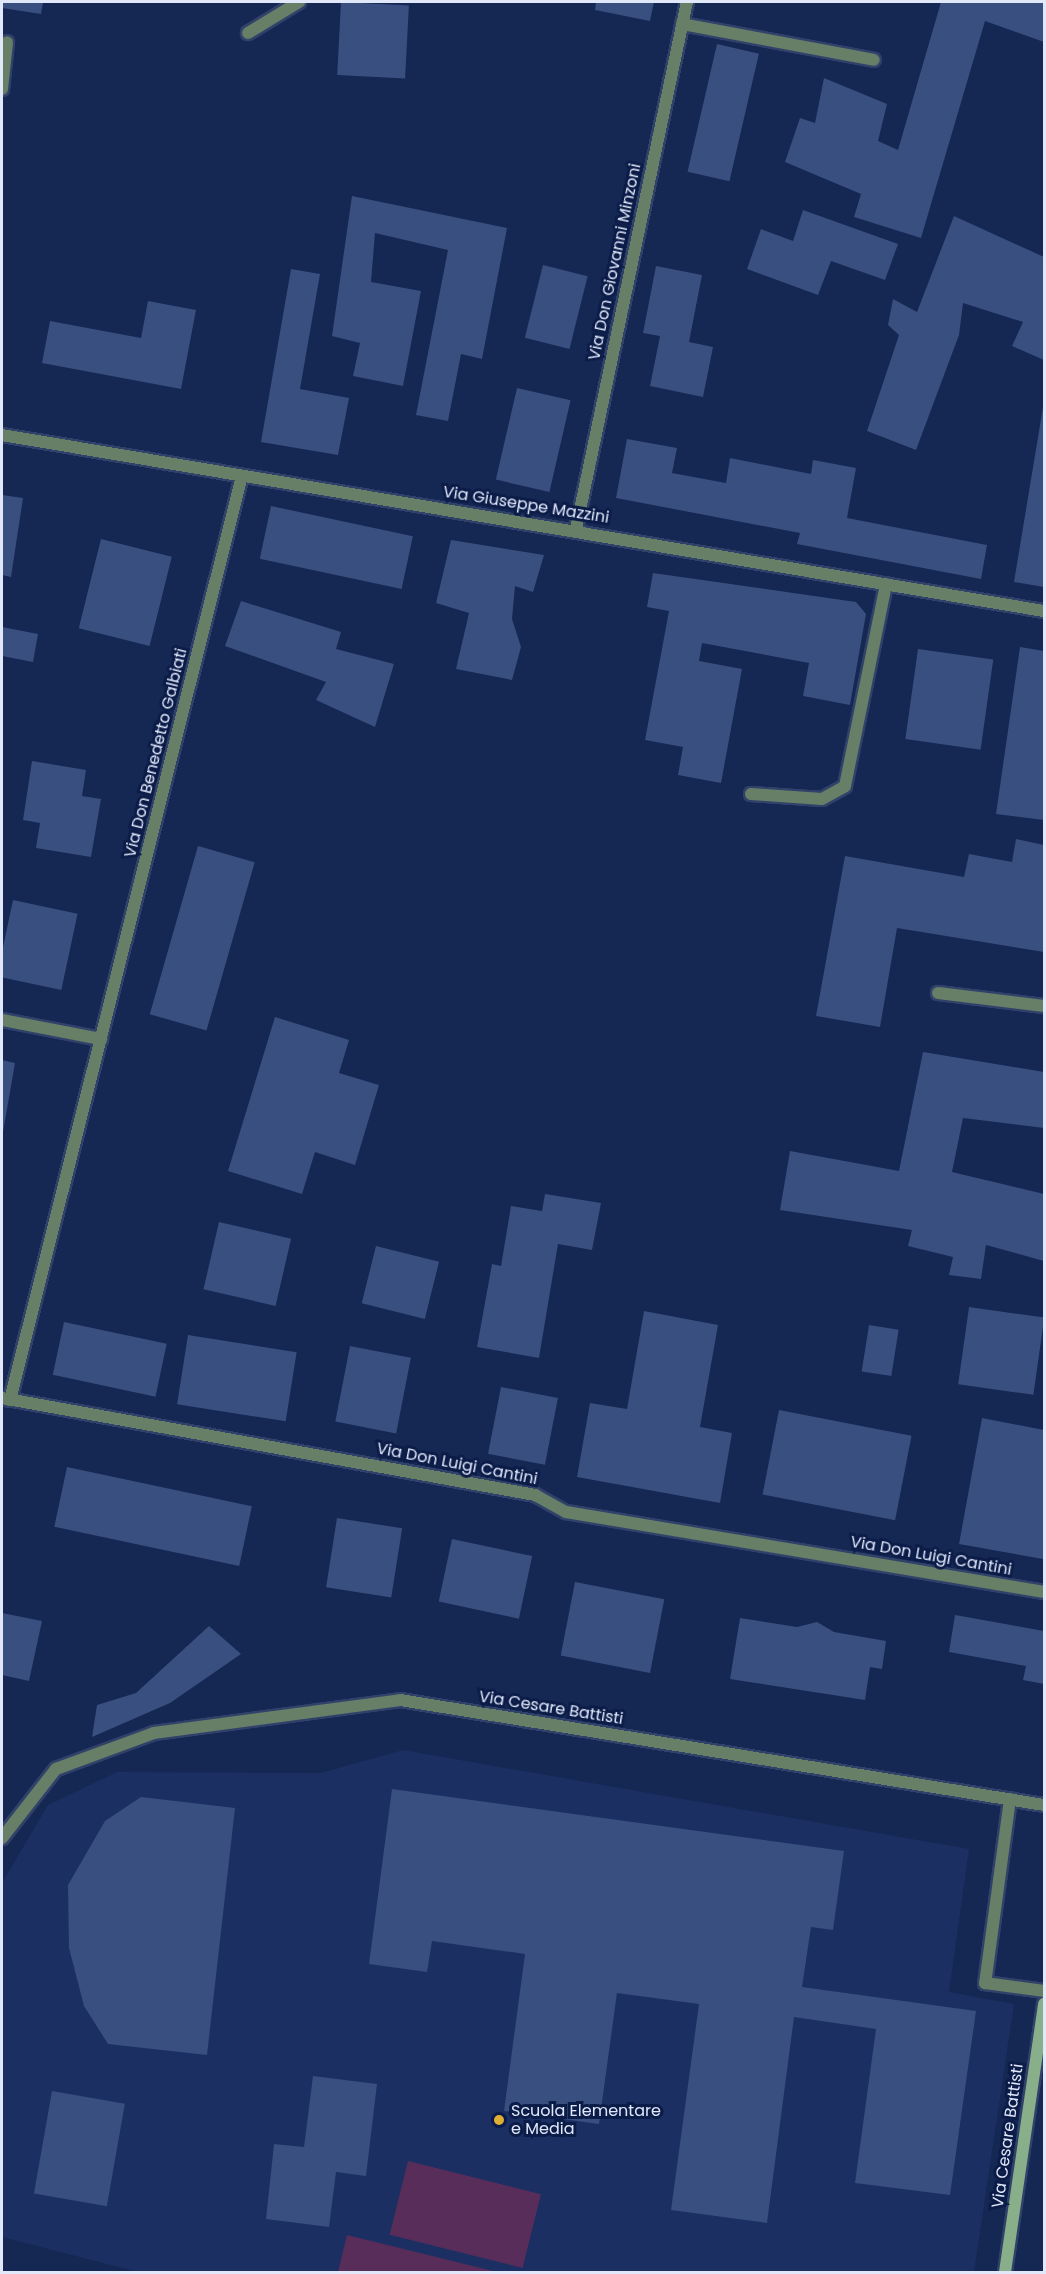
<!DOCTYPE html>
<html>
<head>
<meta charset="utf-8">
<style>
  body { margin:0 }
  #map { position:relative; width:1046px; height:2274px; overflow:hidden; background:#152753; font-family:Poppins,sans-serif }
  div>[style] { position:absolute }
  .built>* { inset:0; background:#1b2f62 }
  .green>* { inset:0; background:#582d5a; transform-origin:0 0 }
  .building>* { inset:0; background:#394f7f; transform-origin:0 0 }
  .roads { filter:drop-shadow(2px 0 #31426a) drop-shadow(-2px 0 #31426a) drop-shadow(0 2px #31426a) drop-shadow(0 -2px #31426a) }
  .lane>* { height:12px; margin:-6px; padding:0 6px; transform-origin:6px; border-radius:6px; background:#677e67 }
  .street>* { height:12px; margin:-6px; padding:0 6px; transform-origin:6px; border-radius:6px; background:#677e67 }
  .secondary>* { height:12px; margin:-6px; padding:0 6px; transform-origin:6px; border-radius:6px; background:#89ae8a }
  .dots>* { width:16px; height:16px; translate:-50% -50%; box-sizing:border-box; border:3px solid #0c1c48; border-radius:50% }
  span { translate:-50% -50%; white-space:nowrap; text-align:center; line-height:1.15; -webkit-text-stroke:6px #0c1c48; paint-order:stroke }
  .street-label { font-size:16px; color:#e0e8fa }
  .poi-label { font-size:16px; color:#e0e8fa }
  .left { translate:0 -50%; text-align:left }
  .frame { position:absolute; inset:0; border:3px solid #e0e8fa; pointer-events:none }
</style>
</head>
<body>
<div id="map">
  <div class="built">
    <i style="clip-path:polygon(403px 1750px,969px 1849px,949px 1992px,1014px 2004px,974px 2272px,138px 2272px,2px 2237px,2px 1883px,48px 1805px,117px 1772px,321px 1773px)"></i>
  </div>
  <div class="green">
    <i style="left:408px;top:2161px;width:137px;height:76px;rotate:14deg"></i>
    <i style="clip-path:polygon(347px 2235px,497px 2272px,338px 2272px)"></i>
  </div>
  <div class="building">
    <i style="clip-path:polygon(2px 2px,43px 2px,41px 14px,2px 8px)"></i>
    <i style="left:341px;top:2px;width:68px;height:73px;rotate:3deg"></i>
    <i style="clip-path:polygon(596px 2px,654px 2px,650px 21px,595px 10px)"></i>
    <i style="clip-path:polygon(941px 2px,1044px 2px,1044px 42px,985px 21px,921px 238px,854px 217px,861px 194px,785px 162px,800px 118px,815px 123px,824px 78px,887px 104px,878px 141px,898px 150px)"></i>
    <i style="left:717px;top:44px;width:43px;height:131px;rotate:13deg"></i>
    <i style="clip-path:polygon(352px 196px,507px 228px,482px 359px,461px 354px,448px 421px,416px 415px,448px 250px,375px 233px,371px 282px,421px 291px,403px 386px,353px 376px,360px 343px,332px 336px)"></i>
    <i style="clip-path:polygon(803px 210px,898px 244px,885px 280px,831px 261px,818px 295px,747px 269px,761px 229px,793px 241px)"></i>
    <i style="clip-path:polygon(954px 216px,1044px 257px,1044px 360px,1012px 346px,1023px 322px,963px 303px,959px 335px,916px 450px,867px 431px,899px 335px,888px 325px,893px 299px,917px 312px)"></i>
    <i style="left:543px;top:265px;width:46px;height:75px;rotate:14deg"></i>
    <i style="clip-path:polygon(656px 266px,702px 275px,689px 342px,713px 347px,703px 397px,650px 386px,660px 336px,643px 333px)"></i>
    <i style="clip-path:polygon(291px 269px,320px 274px,300px 389px,349px 398px,338px 455px,261px 442px)"></i>
    <i style="clip-path:polygon(148px 301px,196px 310px,181px 389px,42px 363px,50px 321px,141px 338px)"></i>
    <i style="left:517px;top:388px;width:55px;height:94px;rotate:13deg"></i>
    <i style="clip-path:polygon(1043px 407px,1044px 407px,1044px 587px,1014px 582px)"></i>
    <i style="clip-path:polygon(627px 439px,677px 448px,672px 473px,726px 483px,730px 458px,811px 474px,813px 460px,856px 468px,847px 518px,987px 545px,981px 579px,797px 544px,800px 533px,616px 498px)"></i>
    <i style="clip-path:polygon(2px 495px,23px 498px,11px 577px,2px 575px)"></i>
    <i style="left:271px;top:506px;width:145px;height:54px;rotate:12deg"></i>
    <i style="left:101px;top:539px;width:73px;height:92px;rotate:14deg"></i>
    <i style="clip-path:polygon(451px 540px,544px 555px,533px 592px,515px 586px,512px 619px,521px 647px,512px 680px,456px 669px,469px 613px,436px 603px)"></i>
    <i style="clip-path:polygon(653px 573px,856px 602px,866px 614px,850px 705px,803px 696px,809px 663px,702px 643px,699px 661px,742px 669px,721px 783px,678px 775px,683px 747px,645px 740px,669px 611px,647px 607px)"></i>
    <i style="clip-path:polygon(241px 601px,341px 632px,336px 649px,394px 664px,375px 727px,316px 700px,326px 682px,225px 646px)"></i>
    <i style="clip-path:polygon(2px 627px,38px 634px,33px 662px,2px 656px)"></i>
    <i style="clip-path:polygon(1020px 647px,1044px 651px,1044px 820px,996px 814px)"></i>
    <i style="left:918px;top:649px;width:76px;height:91px;rotate:8deg"></i>
    <i style="clip-path:polygon(32px 761px,86px 770px,82px 796px,101px 799px,91px 857px,36px 848px,40px 823px,23px 820px)"></i>
    <i style="clip-path:polygon(1016px 839px,1044px 845px,1044px 952px,897px 928px,880px 1027px,816px 1016px,845px 856px,964px 877px,969px 854px,1012px 862px)"></i>
    <i style="left:198px;top:846px;width:59px;height:175px;rotate:16deg"></i>
    <i style="left:13px;top:900px;width:66px;height:78px;rotate:12deg"></i>
    <i style="clip-path:polygon(275px 1017px,349px 1040px,339px 1073px,379px 1085px,355px 1165px,315px 1152px,302px 1194px,228px 1171px)"></i>
    <i style="clip-path:polygon(923px 1052px,1044px 1072px,1044px 1128px,963px 1118px,952px 1172px,1044px 1194px,1044px 1261px,986px 1245px,981px 1279px,949px 1275px,953px 1257px,908px 1246px,912px 1230px,780px 1210px,790px 1151px,899px 1171px)"></i>
    <i style="clip-path:polygon(2px 1060px,15px 1063px,3px 1132px,2px 1132px)"></i>
    <i style="clip-path:polygon(545px 1194px,601px 1203px,592px 1250px,558px 1244px,539px 1358px,477px 1347px,492px 1264px,501px 1266px,511px 1206px,542px 1211px)"></i>
    <i style="left:219px;top:1222px;width:74px;height:69px;rotate:13deg"></i>
    <i style="left:376px;top:1246px;width:65px;height:59px;rotate:14deg"></i>
    <i style="left:969px;top:1307px;width:76px;height:78px;rotate:8deg"></i>
    <i style="clip-path:polygon(644px 1311px,718px 1325px,700px 1427px,732px 1433px,720px 1503px,577px 1477px,590px 1403px,627px 1409px)"></i>
    <i style="left:64px;top:1322px;width:105px;height:54px;rotate:12deg"></i>
    <i style="left:869px;top:1325px;width:30px;height:47px;rotate:9deg"></i>
    <i style="left:188px;top:1335px;width:110px;height:70px;rotate:9deg"></i>
    <i style="left:350px;top:1346px;width:62px;height:77px;rotate:11deg"></i>
    <i style="left:501px;top:1387px;width:58px;height:68px;rotate:11deg"></i>
    <i style="left:779px;top:1410px;width:135px;height:86px;rotate:11deg"></i>
    <i style="clip-path:polygon(982px 1418px,1044px 1430px,1043px 1559px,959px 1544px)"></i>
    <i style="left:67px;top:1467px;width:189px;height:61px;rotate:12deg"></i>
    <i style="left:337px;top:1518px;width:66px;height:70px;rotate:9deg"></i>
    <i style="left:452px;top:1539px;width:82px;height:64px;rotate:12deg"></i>
    <i style="left:575px;top:1582px;width:91px;height:75px;rotate:11deg"></i>
    <i style="clip-path:polygon(2px 1613px,42px 1621px,29px 1681px,2px 1675px)"></i>
    <i style="clip-path:polygon(955px 1615px,1044px 1631px,1044px 1684px,1023px 1680px,1026px 1666px,949px 1652px)"></i>
    <i style="clip-path:polygon(740px 1618px,797px 1627px,817px 1622px,834px 1632px,886px 1641px,882px 1669px,870px 1667px,865px 1700px,730px 1679px)"></i>
    <i style="clip-path:polygon(209px 1626px,241px 1654px,170px 1703px,92px 1737px,97px 1705px,136px 1693px)"></i>
    <i style="clip-path:polygon(392px 1789px,844px 1851px,833px 1930px,811px 1927px,802px 1987px,976px 2011px,950px 2195px,855px 2183px,876px 2029px,794px 2017px,767px 2223px,671px 2210px,699px 2004px,617px 1993px,599px 2124px,504px 2111px,525px 1954px,432px 1941px,427px 1972px,369px 1964px)"></i>
    <i style="clip-path:polygon(141px 1797px,235px 1808px,207px 2055px,108px 2044px,84px 2006px,69px 1948px,68px 1885px,105px 1821px)"></i>
    <i style="clip-path:polygon(313px 2076px,377px 2084px,366px 2176px,336px 2172px,329px 2227px,266px 2219px,274px 2144px,304px 2147px)"></i>
    <i style="left:52px;top:2091px;width:74px;height:104px;rotate:10deg"></i>
  </div>
  <div class="roads">
    <div class="lane">
      <i style="left:248px;top:33px;width:60px;rotate:-31.3deg"></i>
      <i style="left:751px;top:794px;width:71px;rotate:4deg"></i>
      <i style="left:822px;top:799px;width:26px;rotate:-29deg"></i>
      <i style="left:845px;top:786px;width:206px;rotate:-78.5deg"></i>
      <i style="left:1010px;top:1799px;width:186px;rotate:97.7deg"></i>
      <i style="left:985px;top:1983px;width:60px;rotate:7.7deg"></i>
    </div>
    <div class="street">
      <i style="left:682px;top:24px;width:195px;rotate:10.6deg"></i>
      <i style="left:2px;top:89px;width:47px;rotate:-83.9deg"></i>
      <i style="left:2px;top:435px;width:1057px;rotate:9.59deg"></i>
      <i style="left:576px;top:529px;width:539px;rotate:-78.11deg"></i>
      <i style="left:938px;top:993px;width:107px;rotate:7deg"></i>
      <i style="left:2px;top:1020px;width:101px;rotate:10.9deg"></i>
      <i style="left:2px;top:1398px;width:542px;rotate:10.31deg"></i>
      <i style="left:535px;top:1495px;width:35px;rotate:29deg"></i>
      <i style="left:566px;top:1512px;width:485px;rotate:9.5deg"></i>
      <i style="left:10px;top:1400px;width:953px;rotate:-75.91deg"></i>
      <i style="left:2px;top:1838px;width:88px;rotate:-52deg"></i>
      <i style="left:56px;top:1769px;width:104px;rotate:-20.2deg"></i>
      <i style="left:154px;top:1733px;width:248px;rotate:-7.6deg"></i>
      <i style="left:400px;top:1700px;width:653px;rotate:9.26deg"></i>
    </div>
    <div class="secondary">
      <i style="left:1005px;top:2272px;width:271px;rotate:-81.7deg"></i>
    </div>
  </div>
  <div class="dots">
    <i style="left:499px;top:2120px;background:#e1af34"></i>
  </div>
  <div class="street-label">
    <span style="left:615px;top:262px;rotate:-78deg">Via Don Giovanni Minzoni</span>
    <span style="left:526px;top:505px;rotate:9deg">Via Giuseppe Mazzini</span>
    <span style="left:156px;top:753px;rotate:-76deg">Via Don Benedetto Galbiati</span>
    <span style="left:457px;top:1464px;rotate:11deg">Via Don Luigi Cantini</span>
    <span style="left:931px;top:1556px;rotate:10deg">Via Don Luigi Cantini</span>
    <span style="left:551px;top:1708px;rotate:9deg">Via Cesare Battisti</span>
    <span style="left:1008px;top:2136px;rotate:-82deg">Via Cesare Battisti</span>
  </div>
  <div class="poi-label">
    <span class="left" style="left:511px;top:2120px">Scuola Elementare<br>e Media</span>
  </div>
  <div class="frame"></div>
</div>
</body>
</html>
